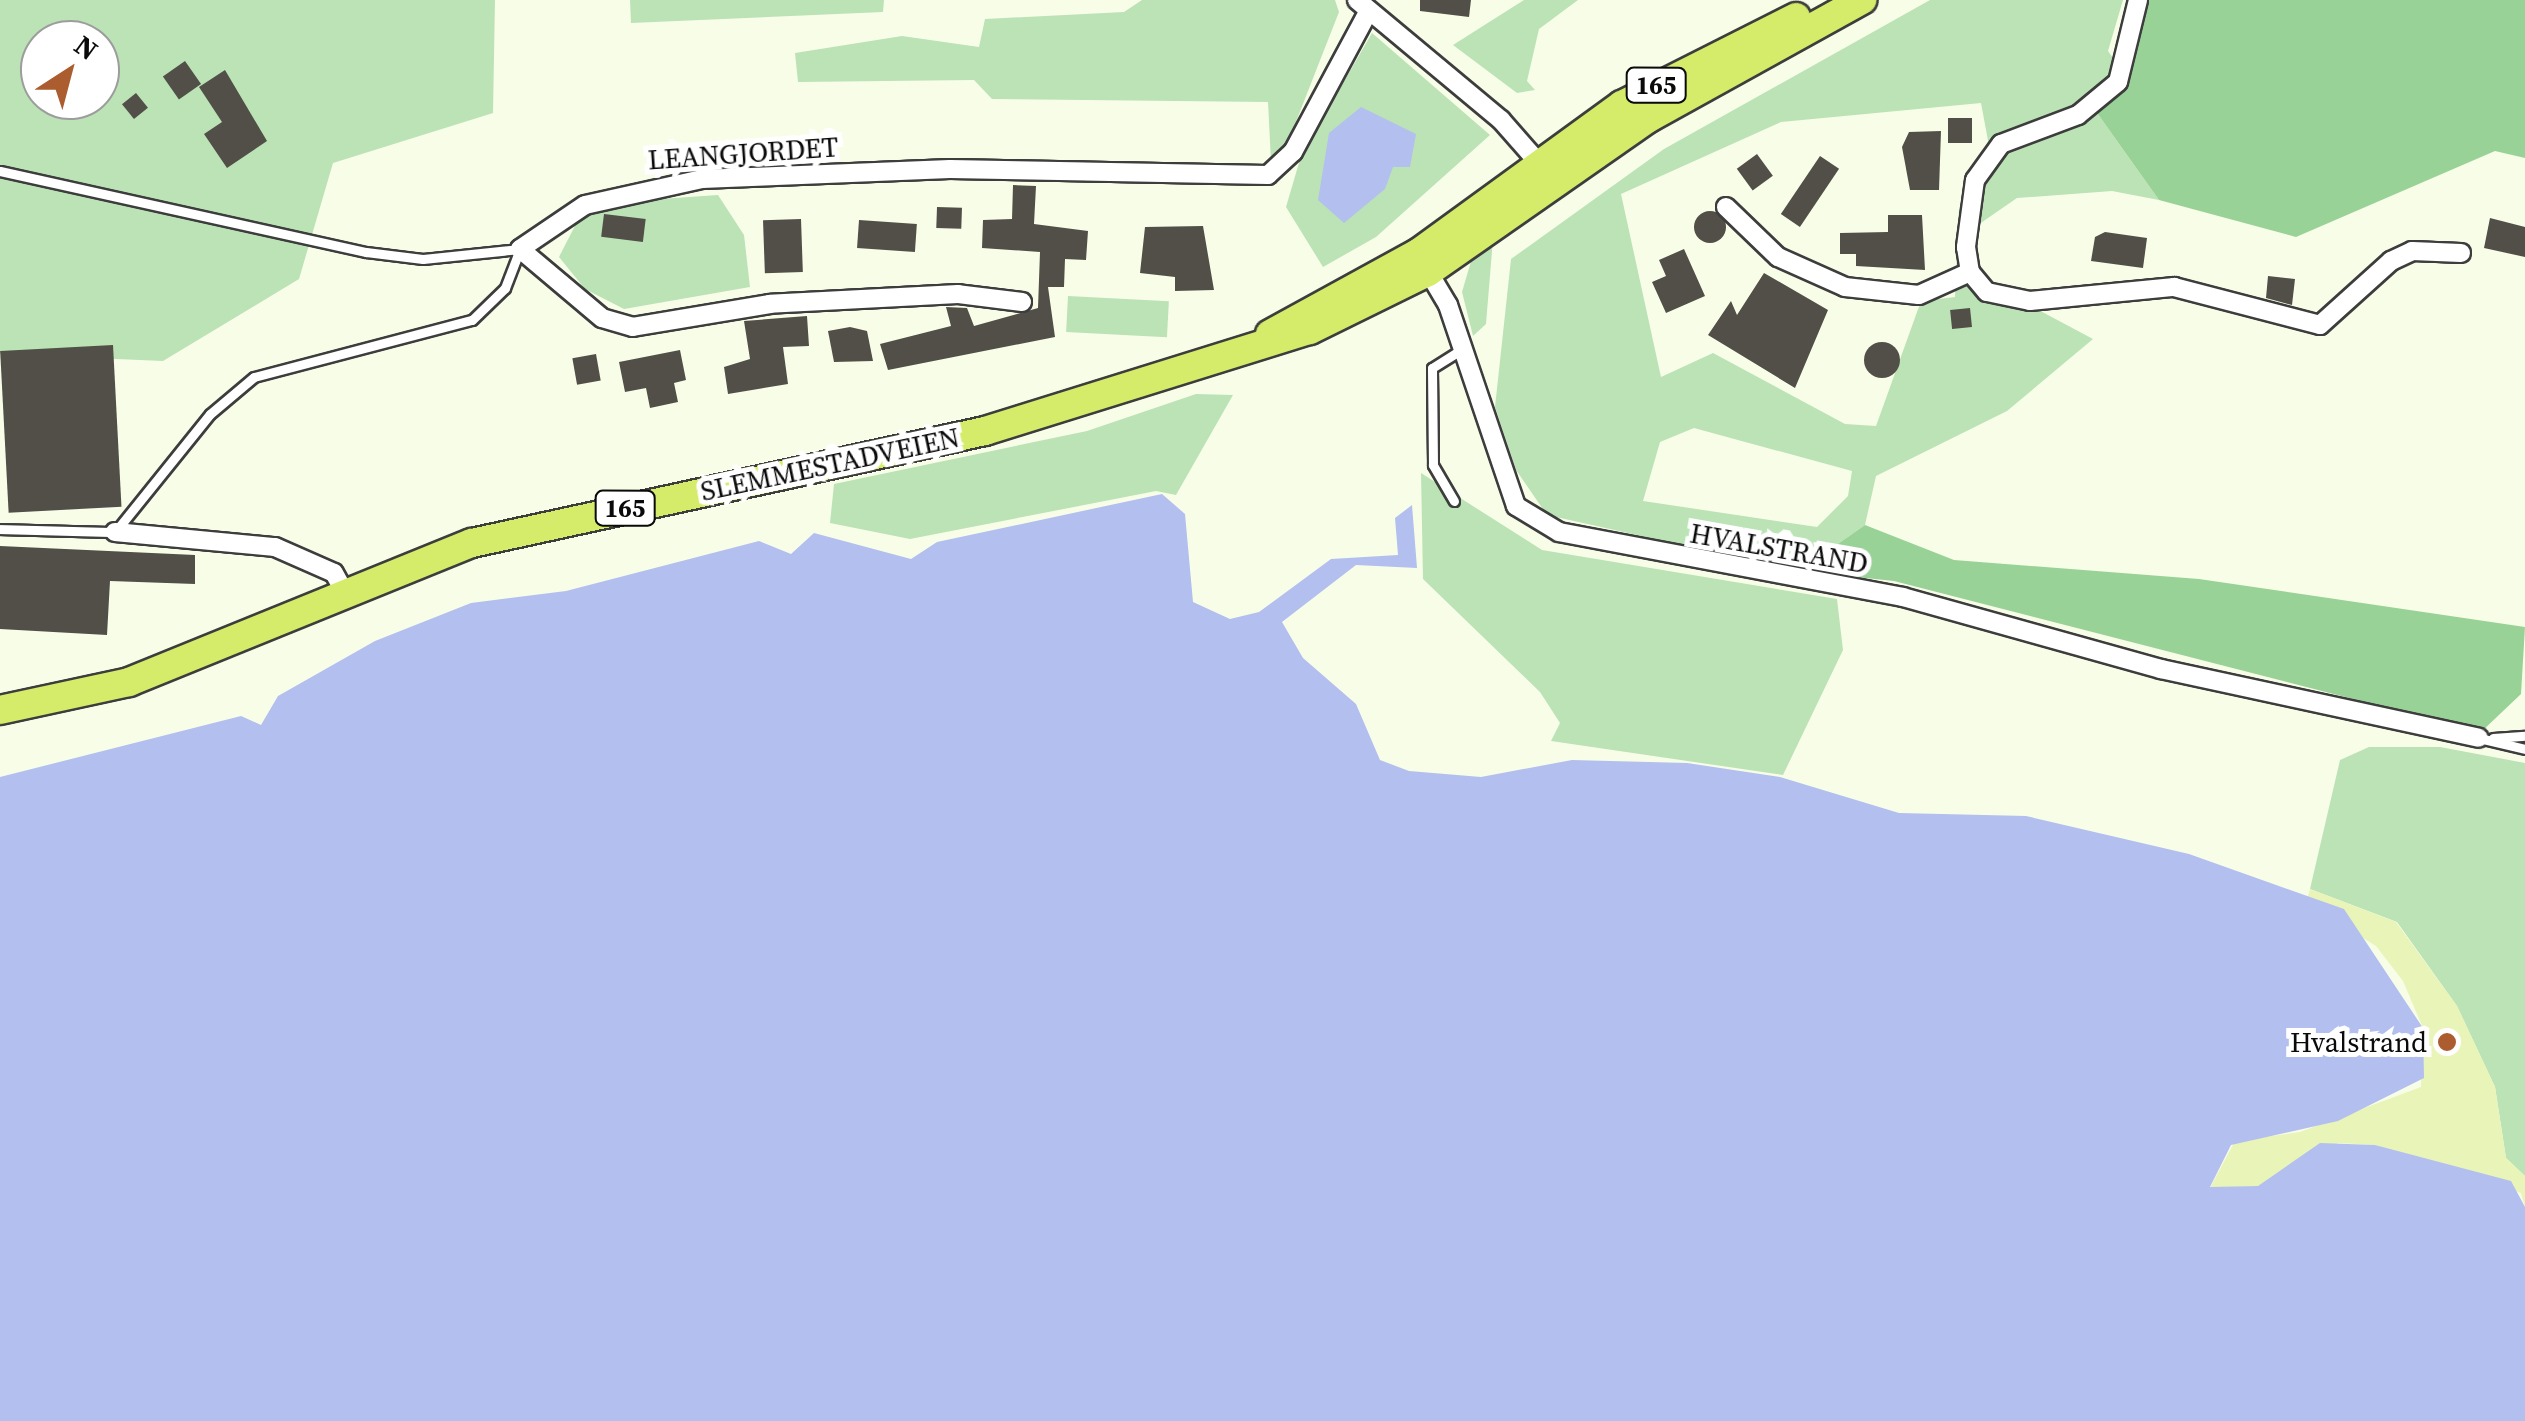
<!DOCTYPE html>
<html>
<head>
<meta charset="utf-8">
<style>
  body { margin:0 }
  #map { position:relative; width:2525px; height:1421px; overflow:hidden; background:#f8fde8; font-family:"Source Serif 4",serif }
  div>[style] { position:absolute }
  .green>* { inset:0; background:#bbe3b6; transform-origin:0 0 }
  .forest>* { inset:0; background:#99d297 }
  .sand>* { inset:0; background:#e9f4b9 }
  .water>* { inset:0; background:#b2bfef }
  .building>* { inset:0; background:#514f47; transform-origin:0 0 }
  .round { border-radius:50% }
  .roads { filter:drop-shadow(2px 0 #3d3d3d) drop-shadow(-2px 0 #3d3d3d) drop-shadow(0 2px #3d3d3d) drop-shadow(0 -2px #3d3d3d) }
  .lane>* { height:9px; margin:-4.5px; padding:0 4.5px; transform-origin:4.5px; border-radius:4.5px; background:#fff }
  .street>* { height:18px; margin:-9px; padding:0 9px; transform-origin:9px; border-radius:9px; background:#fff }
  .primary>* { height:28px; margin:-14px; padding:0 14px; transform-origin:14px; border-radius:14px; background:#d5eb6a }
  .dots>* { width:28px; height:28px; translate:-50% -50%; box-sizing:border-box; border:5px solid #fff; border-radius:50% }
  span { translate:-50% -50%; white-space:nowrap; text-align:center; line-height:1.15; -webkit-text-stroke:10px #fff; paint-order:stroke }
  .shield-label span { padding:2px 8px; background:#fff; border:2px solid; border-radius:8px; -webkit-text-stroke-width:0 }
  .shield-label { font-size:25px; color:#0a0a0a; font-weight:700 }
  .street-label { font-size:28px; color:#0a0a0a }
  .poi-label { font-size:28px; color:#0a0a0a }
  .right { translate:-100% -50%; text-align:right }
  .north { position:absolute; left:20px; top:20px; width:100px; height:100px; box-sizing:border-box; background:#fff; border:2px solid #9d9d9d; border-radius:50%; rotate:36deg; font-size:28px; font-weight:700; line-height:40px; text-align:center; color:#0a0a0a }
  .north::after { content:''; display:block; margin:auto; width:35px; height:45px; background:#ab5d30; clip-path:polygon(50% 0,100% 100%,50% 72%,0 100%) }
</style>
</head>
<body>
<div id="map">
  <div class="green">
    <i style="clip-path:polygon(evenodd,0 0,495px 0,493px 113px,333px 163px,299px 279px,163px 361px,0 354px,0 0,40px 40px,100px 40px,100px 100px,40px 100px,40px 40px)"></i>
    <i style="clip-path:polygon(630px 0,884px 0,883px 12px,631px 23px)"></i>
    <i style="clip-path:polygon(1142px 0,1335px 0,1339px 12px,1288px 142px,1271px 162px,1268px 102px,992px 99px,974px 80px,798px 82px,795px 53px,902px 36px,979px 47px,985px 19px,1124px 12px)"></i>
    <i style="clip-path:polygon(1524px 0,1578px 0,1539px 29px,1527px 81px,1535px 90px,1517px 93px,1453px 45px)"></i>
    <i style="clip-path:polygon(evenodd,1930px 0,2123px 0,2108px 51px,2128px 79px,2095px 110px,2159px 200px,2112px 191px,2017px 198px,1972px 229px,1973px 257px,1990px 284px,2093px 339px,2007px 411px,1876px 476px,1865px 525px,1799px 571px,1547px 515px,1516px 470px,1495px 407px,1511px 259px,1664px 149px,1930px 0,1981px 103px,1989px 146px,1959px 208px,1955px 297px,1921px 301px,1876px 426px,1845px 424px,1713px 353px,1661px 377px,1621px 194px,1781px 122px,1981px 103px,1930px 0,1694px 428px,1852px 471px,1848px 496px,1817px 527px,1643px 501px,1660px 442px,1694px 428px)"></i>
    <i style="clip-path:polygon(1372px 33px,1490px 135px,1376px 237px,1323px 267px,1286px 207px,1301px 156px)"></i>
    <i style="clip-path:polygon(718px 195px,744px 235px,750px 287px,624px 309px,585px 289px,559px 257px,579px 218px,617px 202px)"></i>
    <i style="clip-path:polygon(1493px 239px,1486px 324px,1473px 336px,1462px 292px,1472px 258px)"></i>
    <i style="left:1068px;top:296px;width:101px;height:36px;rotate:3deg"></i>
    <i style="clip-path:polygon(1196px 394px,1233px 395px,1176px 495px,1156px 491px,910px 539px,830px 523px,834px 484px,1087px 431px)"></i>
    <i style="clip-path:polygon(1421px 473px,1542px 550px,1837px 599px,1843px 650px,1783px 775px,1551px 741px,1560px 723px,1540px 692px,1423px 579px)"></i>
    <i style="clip-path:polygon(2369px 747px,2440px 747px,2525px 763px,2525px 1176px,2506px 1158px,2495px 1087px,2457px 1006px,2397px 922px,2310px 889px,2340px 760px)"></i>
  </div>
  <div class="forest">
    <i style="clip-path:polygon(2138px 0,2525px 0,2525px 158px,2495px 151px,2296px 237px,2159px 200px,2095px 110px,2128px 78px)"></i>
    <i style="clip-path:polygon(1865px 525px,1954px 560px,2199px 579px,2525px 627px,2521px 694px,2481px 732px,1894px 581px,1799px 571px)"></i>
  </div>
  <div class="sand">
    <i style="clip-path:polygon(2310px 889px,2396px 922px,2457px 1006px,2495px 1087px,2506px 1158px,2525px 1176px,2525px 1207px,2521px 1193px,2375px 1145px,2338px 1143px,2258px 1186px,2210px 1188px,2235px 1141px,2300px 1132px,2421px 1087px,2423px 1028px,2403px 981px,2376px 946px,2306px 903px)"></i>
  </div>
  <div class="water">
    <i style="clip-path:polygon(1361px 107px,1416px 134px,1410px 167px,1393px 167px,1385px 189px,1344px 223px,1318px 200px,1329px 133px)"></i>
    <i style="clip-path:polygon(1162px 494px,1185px 514px,1193px 602px,1230px 619px,1259px 612px,1331px 559px,1398px 555px,1395px 518px,1412px 505px,1417px 568px,1356px 565px,1282px 622px,1303px 658px,1356px 704px,1380px 760px,1409px 771px,1481px 777px,1572px 760px,1687px 763px,1780px 777px,1899px 813px,2026px 816px,2189px 854px,2344px 909px,2423px 1028px,2424px 1078px,2338px 1121px,2231px 1145px,2210px 1187px,2258px 1186px,2320px 1143px,2375px 1145px,2511px 1181px,2525px 1207px,2525px 1421px,0 1421px,0 777px,241px 716px,261px 725px,278px 696px,375px 641px,471px 603px,566px 591px,759px 541px,791px 554px,814px 533px,911px 559px,937px 542px)"></i>
  </div>
  <div class="building">
    <i style="clip-path:polygon(1420px 0,1471px 0,1469px 17px,1420px 11px)"></i>
    <i style="left:185px;top:61px;width:28px;height:27px;rotate:55deg"></i>
    <i style="clip-path:polygon(225px 70px,267px 141px,227px 168px,204px 134px,222px 122px,199px 87px)"></i>
    <i style="left:136px;top:93px;width:19px;height:18px;rotate:51deg"></i>
    <i style="left:1972px;top:118px;width:25px;height:24px;rotate:90deg"></i>
    <i style="clip-path:polygon(1941px 131px,1939px 190px,1910px 190px,1902px 147px,1909px 132px)"></i>
    <i style="left:1757px;top:154px;width:27px;height:25px;rotate:54deg"></i>
    <i style="left:1820px;top:156px;width:23px;height:70px;rotate:34deg"></i>
    <i style="clip-path:polygon(1013px 185px,1036px 186px,1034px 224px,1088px 231px,1086px 260px,1065px 259px,1064px 287px,1048px 287px,1055px 337px,888px 370px,880px 344px,951px 326px,946px 307px,967px 308px,974px 326px,1038px 308px,1040px 252px,982px 248px,983px 220px,1012px 219px)"></i>
    <i style="left:937px;top:207px;width:25px;height:21px;rotate:2deg"></i>
    <i class="round" style="left:1694px;top:211px;width:32px;height:32px"></i>
    <i style="left:604px;top:214px;width:42px;height:23px;rotate:7deg"></i>
    <i style="clip-path:polygon(1888px 215px,1922px 215px,1925px 270px,1856px 266px,1856px 254px,1840px 254px,1840px 233px,1888px 232px)"></i>
    <i style="clip-path:polygon(2490px 218px,2525px 227px,2525px 257px,2484px 248px)"></i>
    <i style="left:801px;top:219px;width:53px;height:38px;rotate:88deg"></i>
    <i style="left:859px;top:220px;width:58px;height:28px;rotate:4deg"></i>
    <i style="clip-path:polygon(1203px 226px,1214px 290px,1175px 291px,1175px 277px,1140px 273px,1145px 227px)"></i>
    <i style="clip-path:polygon(2105px 232px,2147px 238px,2143px 268px,2091px 261px,2095px 237px)"></i>
    <i style="clip-path:polygon(1684px 249px,1705px 296px,1666px 313px,1652px 282px,1666px 276px,1659px 260px)"></i>
    <i style="clip-path:polygon(1764px 273px,1828px 310px,1795px 388px,1708px 335px,1731px 301px,1737px 315px)"></i>
    <i style="clip-path:polygon(2268px 276px,2295px 279px,2292px 305px,2266px 298px)"></i>
    <i style="left:1970px;top:308px;width:19px;height:20px;rotate:84deg"></i>
    <i style="clip-path:polygon(807px 316px,809px 346px,783px 347px,788px 384px,728px 394px,724px 367px,750px 359px,744px 321px)"></i>
    <i style="clip-path:polygon(850px 327px,867px 331px,873px 361px,834px 362px,828px 331px)"></i>
    <i class="round" style="left:1864px;top:342px;width:36px;height:36px"></i>
    <i style="left:113px;top:345px;width:162px;height:113px;rotate:87deg"></i>
    <i style="clip-path:polygon(680px 350px,686px 380px,674px 383px,678px 402px,650px 408px,646px 388px,625px 392px,619px 362px)"></i>
    <i style="left:596px;top:354px;width:27px;height:24px;rotate:80deg"></i>
    <i style="clip-path:polygon(0 546px,195px 555px,195px 584px,110px 581px,107px 635px,0 629px)"></i>
  </div>
  <div class="roads">
    <div class="lane">
      <i style="left:0;top:171px;width:375px;rotate:12.5deg"></i>
      <i style="left:366px;top:252px;width:57px;rotate:7deg"></i>
      <i style="left:423px;top:259px;width:98px;rotate:-5.9deg"></i>
      <i style="left:1454px;top:501px;width:42px;rotate:-120.3deg"></i>
      <i style="left:1433px;top:465px;width:97px;rotate:-90.6deg"></i>
      <i style="left:1432px;top:368px;width:36px;rotate:-32deg"></i>
      <i style="left:0;top:529px;width:115px;rotate:1.5deg"></i>
      <i style="left:115px;top:532px;width:151px;rotate:-51.2deg"></i>
      <i style="left:210px;top:414px;width:57px;rotate:-40.1deg"></i>
      <i style="left:254px;top:377px;width:225px;rotate:-14.7deg"></i>
      <i style="left:472px;top:320px;width:46px;rotate:-44.1deg"></i>
      <i style="left:505px;top:288px;width:42px;rotate:-69deg"></i>
      <i style="left:2479px;top:738px;width:47px;rotate:13.4deg"></i>
      <i style="left:2493px;top:738px;width:32px;rotate:-4deg"></i>
    </div>
    <div class="street">
      <i style="left:1357px;top:0;width:187px;rotate:39.8deg"></i>
      <i style="left:1501px;top:120px;width:67px;rotate:48.7deg"></i>
      <i style="left:2138px;top:0;width:84px;rotate:103.7deg"></i>
      <i style="left:2118px;top:82px;width:52px;rotate:140.5deg"></i>
      <i style="left:2078px;top:115px;width:82px;rotate:159.4deg"></i>
      <i style="left:2001px;top:144px;width:44px;rotate:125.8deg"></i>
      <i style="left:1975px;top:180px;width:68px;rotate:97.7deg"></i>
      <i style="left:1966px;top:247px;width:25px;rotate:81deg"></i>
      <i style="left:1970px;top:272px;width:26px;rotate:50deg"></i>
      <i style="left:1987px;top:292px;width:44px;rotate:11.8deg"></i>
      <i style="left:2030px;top:301px;width:145px;rotate:-5.6deg"></i>
      <i style="left:2174px;top:287px;width:151px;rotate:14.6deg"></i>
      <i style="left:2320px;top:325px;width:96px;rotate:-42deg"></i>
      <i style="left:2391px;top:261px;width:23px;rotate:-25deg"></i>
      <i style="left:2412px;top:251px;width:49px;rotate:2.3deg"></i>
      <i style="left:1726px;top:207px;width:72px;rotate:43.9deg"></i>
      <i style="left:1778px;top:257px;width:73px;rotate:24.1deg"></i>
      <i style="left:1845px;top:287px;width:74px;rotate:6.2deg"></i>
      <i style="left:1919px;top:295px;width:56px;rotate:-24.3deg"></i>
      <i style="left:1423px;top:263px;width:49px;rotate:59.2deg"></i>
      <i style="left:1448px;top:305px;width:212px;rotate:71.3deg"></i>
      <i style="left:1516px;top:506px;width:50px;rotate:31.2deg"></i>
      <i style="left:1559px;top:532px;width:350px;rotate:10.7deg"></i>
      <i style="left:1903px;top:597px;width:268px;rotate:15.6deg"></i>
      <i style="left:2161px;top:669px;width:325px;rotate:12.2deg"></i>
      <i style="left:1022px;top:302px;width:64px;rotate:-172.9deg"></i>
      <i style="left:958px;top:294px;width:188px;rotate:177deg"></i>
      <i style="left:770px;top:304px;width:139px;rotate:170.5deg"></i>
      <i style="left:633px;top:327px;width:32px;rotate:-164deg"></i>
      <i style="left:602px;top:318px;width:107px;rotate:-139.9deg"></i>
      <i style="left:520px;top:249px;width:78px;rotate:-34.1deg"></i>
      <i style="left:585px;top:205px;width:120px;rotate:-12.5deg"></i>
      <i style="left:702px;top:179px;width:248px;rotate:-2.3deg"></i>
      <i style="left:950px;top:169px;width:318px;rotate:1.1deg"></i>
      <i style="left:1268px;top:175px;width:34px;rotate:-43deg"></i>
      <i style="left:1293px;top:152px;width:157px;rotate:-61.8deg"></i>
      <i style="left:115px;top:532px;width:161px;rotate:5.4deg"></i>
      <i style="left:275px;top:547px;width:64px;rotate:23.8deg"></i>
      <i style="left:334px;top:573px;width:18px;rotate:61deg"></i>
    </div>
    <div class="primary">
      <i style="left:1270px;top:334px;width:169px;rotate:-28.7deg"></i>
      <i style="left:1418px;top:253px;width:252px;rotate:-36deg"></i>
      <i style="left:1622px;top:105px;width:195px;rotate:-26.8deg"></i>
      <i style="left:0;top:710px;width:132px;rotate:-12.2deg"></i>
      <i style="left:129px;top:682px;width:370px;rotate:-22.1deg"></i>
      <i style="left:472px;top:543px;width:525px;rotate:-12.32deg"></i>
      <i style="left:985px;top:431px;width:340px;rotate:-17.3deg"></i>
      <i style="left:1310px;top:330px;width:131px;rotate:-26.2deg"></i>
      <i style="left:1428px;top:272px;width:269px;rotate:-34.9deg"></i>
      <i style="left:1649px;top:118px;width:244px;rotate:-29deg"></i>
    </div>
  </div>
  <div class="dots">
    <i style="left:2447px;top:1042px;background:#ab5d30"></i>
  </div>
  <div class="shield-label">
    <span style="left:1656px;top:85px">165</span>
    <span style="left:625px;top:508px">165</span>
  </div>
  <div class="street-label">
    <span style="left:743px;top:153px;rotate:-4deg">LEANGJORDET</span>
    <span style="left:830px;top:464px;rotate:-12deg">SLEMMESTADVEIEN</span>
    <span style="left:1779px;top:548px;rotate:10deg">HVALSTRAND</span>
  </div>
  <div class="poi-label">
    <span class="right" style="left:2427px;top:1042px">Hvalstrand</span>
  </div>
  <div class="north">N</div>
</div>
</body>
</html>
